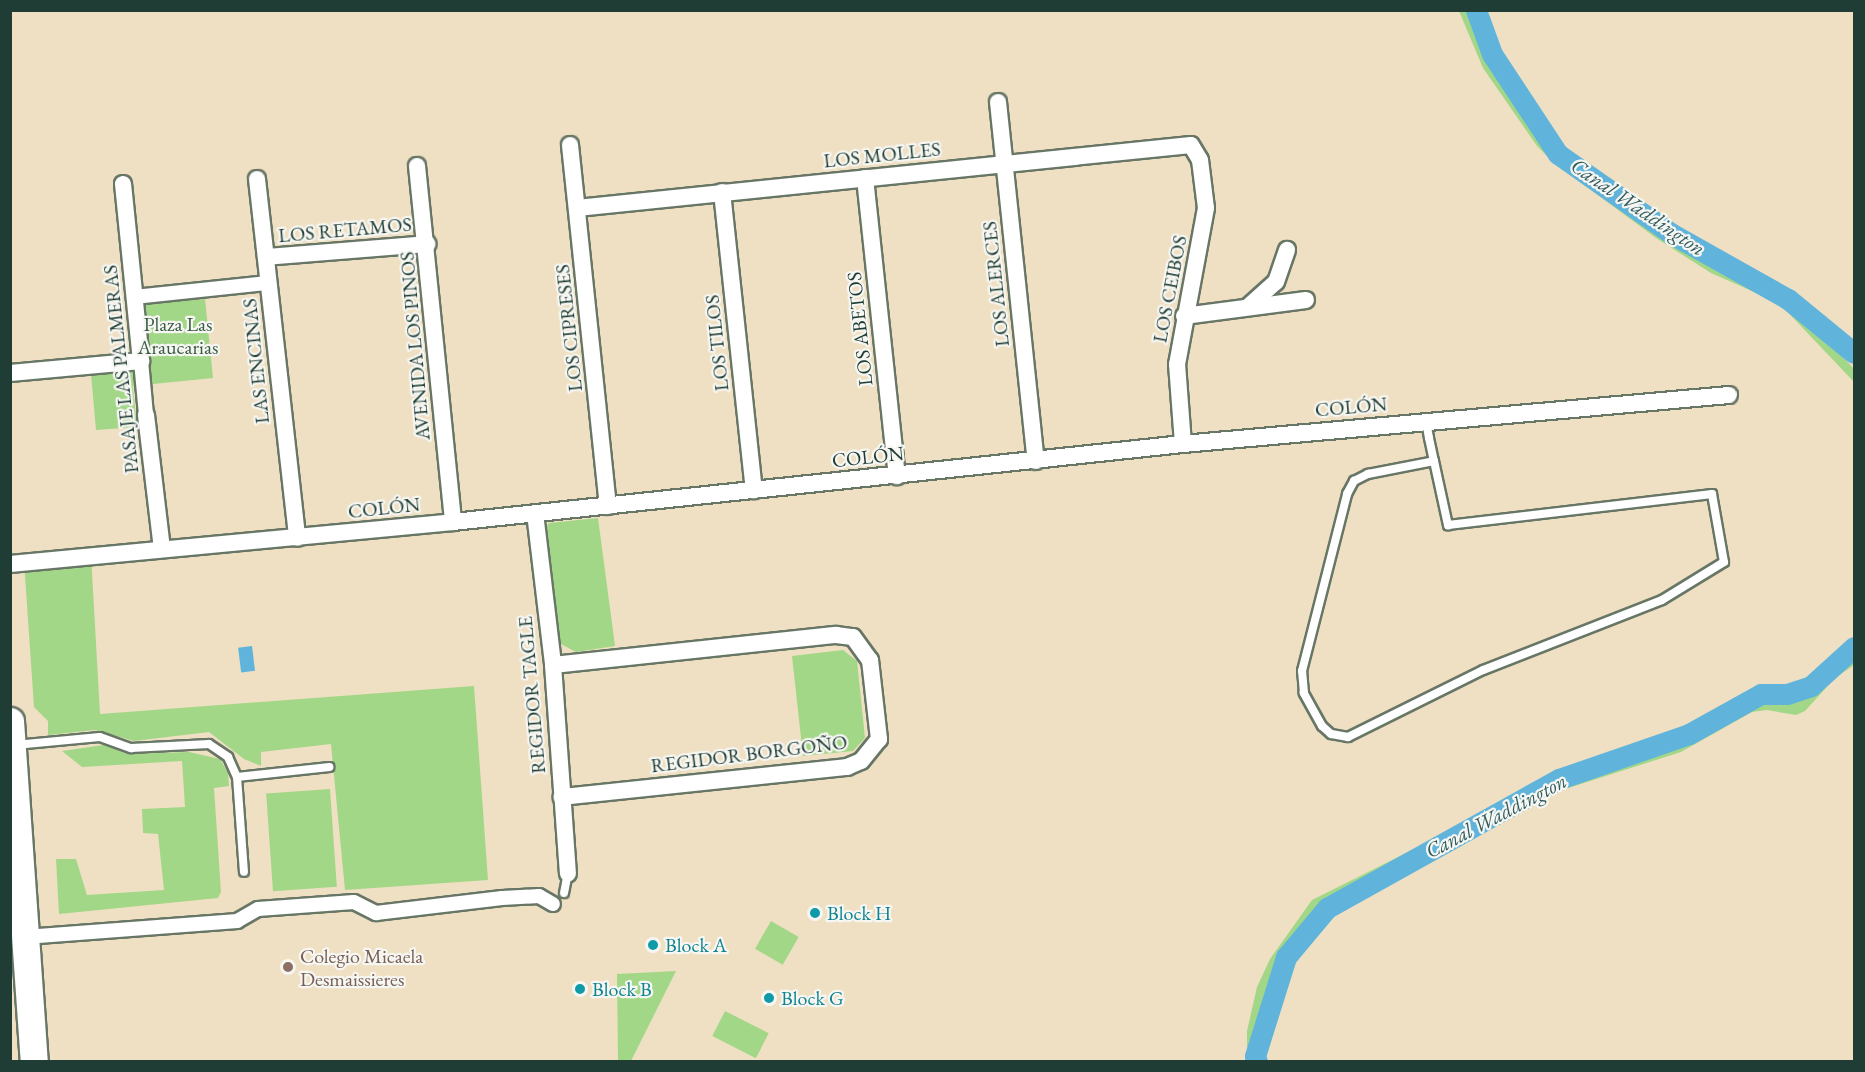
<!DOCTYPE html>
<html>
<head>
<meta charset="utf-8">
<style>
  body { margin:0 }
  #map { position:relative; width:1865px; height:1072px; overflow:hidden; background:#efe0c3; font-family:"EB Garamond",serif }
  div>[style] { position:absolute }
  .green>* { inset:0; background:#a2d787; transform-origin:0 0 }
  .water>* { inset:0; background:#60b4dc; transform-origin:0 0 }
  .canal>* { height:21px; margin:-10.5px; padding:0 10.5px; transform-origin:10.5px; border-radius:10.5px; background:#60b4dc }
  .roads { filter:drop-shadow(2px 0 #687666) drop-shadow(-2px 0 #687666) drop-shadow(0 2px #687666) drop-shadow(0 -2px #687666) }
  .service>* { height:8px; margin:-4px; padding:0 4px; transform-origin:4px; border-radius:4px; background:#fff }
  .pedestrian>* { height:14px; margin:-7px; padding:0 7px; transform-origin:7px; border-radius:7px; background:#fff }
  .minor>* { height:16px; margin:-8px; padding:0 8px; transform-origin:8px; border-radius:8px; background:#fff }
  .primary>* { height:27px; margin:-13.5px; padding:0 13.5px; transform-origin:13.5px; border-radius:13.5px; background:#fff }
  .dots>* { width:16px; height:16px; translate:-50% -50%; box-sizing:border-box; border:3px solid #f6f6f2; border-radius:50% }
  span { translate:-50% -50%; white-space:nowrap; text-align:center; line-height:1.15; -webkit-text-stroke:4.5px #f6f6f2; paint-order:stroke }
  .street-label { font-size:20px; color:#1f3d34 }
  .park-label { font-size:20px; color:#395c45 }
  .culture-label { font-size:20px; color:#0d838f }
  .left { translate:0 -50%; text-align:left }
  .education-label { font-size:20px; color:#785e54 }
  .water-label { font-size:21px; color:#2f5b5e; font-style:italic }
  .frame { position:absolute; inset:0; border:12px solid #1f3d34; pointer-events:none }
</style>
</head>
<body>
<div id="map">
  <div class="green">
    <i style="clip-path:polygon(1459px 11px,1474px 11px,1513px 94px,1546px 141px,1680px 244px,1791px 301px,1854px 369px,1854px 382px,1779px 303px,1711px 273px,1656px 238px,1553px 162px,1537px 146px,1483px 68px)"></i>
    <i style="clip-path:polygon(205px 299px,213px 378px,133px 386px,137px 427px,96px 430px,91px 374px,151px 368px,144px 304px)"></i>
    <i style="clip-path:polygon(598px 518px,615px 646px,576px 652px,561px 644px,557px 636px,545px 529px,549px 523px)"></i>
    <i style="clip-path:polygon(91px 555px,100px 714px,474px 686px,488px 880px,345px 890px,331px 744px,261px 752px,261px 766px,244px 759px,209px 732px,134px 741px,95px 730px,48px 735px,48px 721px,34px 707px,24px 561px)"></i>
    <i style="clip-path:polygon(843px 650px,857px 661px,865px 738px,853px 751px,803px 756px,792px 656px)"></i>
    <i style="clip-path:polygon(1854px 653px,1854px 665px,1835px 678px,1805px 711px,1796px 715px,1767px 710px,1752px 712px,1681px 752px,1565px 789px,1487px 823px,1326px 903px,1306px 922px,1286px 951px,1269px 987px,1256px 1032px,1265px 1061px,1254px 1061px,1247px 1046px,1247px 1031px,1257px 987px,1270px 959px,1312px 900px,1510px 801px,1696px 735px,1755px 700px,1794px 701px,1825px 669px)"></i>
    <i style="clip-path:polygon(104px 745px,127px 754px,189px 752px,220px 759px,228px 773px,229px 786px,214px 788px,221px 892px,218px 898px,59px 914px,56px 859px,76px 859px,87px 895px,164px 890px,158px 834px,143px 833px,142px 809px,185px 807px,182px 761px,82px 767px,62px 751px)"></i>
    <i style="left:330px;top:789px;width:98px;height:64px;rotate:86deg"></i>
    <i style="left:771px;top:921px;width:32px;height:32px;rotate:30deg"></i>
    <i style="clip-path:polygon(676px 971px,631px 1061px,618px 1061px,617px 974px)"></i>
    <i style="left:725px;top:1011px;width:49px;height:28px;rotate:27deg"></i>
  </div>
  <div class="water">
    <i style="left:252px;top:646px;width:25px;height:14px;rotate:83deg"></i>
  </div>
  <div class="canal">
    <i style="left:1476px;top:10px;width:47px;rotate:70deg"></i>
    <i style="left:1492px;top:54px;width:120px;rotate:56.6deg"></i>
    <i style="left:1558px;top:154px;width:139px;rotate:35.1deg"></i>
    <i style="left:1672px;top:234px;width:133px;rotate:29.3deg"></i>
    <i style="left:1788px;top:299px;width:85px;rotate:39.3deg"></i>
    <i style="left:1257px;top:1062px;width:6px;rotate:-108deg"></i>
    <i style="left:1255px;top:1056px;width:104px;rotate:-72.6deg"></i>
    <i style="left:1286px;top:957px;width:64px;rotate:-50.1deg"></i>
    <i style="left:1327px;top:908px;width:265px;rotate:-29.1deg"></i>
    <i style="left:1559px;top:779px;width:138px;rotate:-19.1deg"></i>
    <i style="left:1689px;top:734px;width:82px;rotate:-29.1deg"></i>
    <i style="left:1761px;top:694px;width:26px"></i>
    <i style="left:1787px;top:694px;width:25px;rotate:-18deg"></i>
    <i style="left:1811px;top:686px;width:58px;rotate:-42.2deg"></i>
  </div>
  <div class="roads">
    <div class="service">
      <i style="left:1426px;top:421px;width:17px;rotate:80deg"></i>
      <i style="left:1429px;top:438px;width:24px;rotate:78deg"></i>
      <i style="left:1434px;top:461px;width:66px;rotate:77.7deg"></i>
      <i style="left:1448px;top:525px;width:266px;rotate:-6.7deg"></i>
      <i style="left:1712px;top:494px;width:69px;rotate:80deg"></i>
      <i style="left:1724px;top:562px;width:73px;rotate:148.5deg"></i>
      <i style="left:1662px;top:600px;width:192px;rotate:158.6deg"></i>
      <i style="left:1483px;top:670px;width:151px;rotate:153.6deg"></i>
      <i style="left:1348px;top:737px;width:17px;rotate:-170deg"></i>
      <i style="left:1331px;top:734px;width:12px;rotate:-138deg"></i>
      <i style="left:1322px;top:726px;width:38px;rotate:-119deg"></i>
      <i style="left:1304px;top:693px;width:22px;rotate:-95deg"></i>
      <i style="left:1302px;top:671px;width:183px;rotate:-75.7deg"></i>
      <i style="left:1347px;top:494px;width:15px;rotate:-62deg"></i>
      <i style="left:1354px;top:481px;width:16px;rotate:-27deg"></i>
      <i style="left:1368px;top:474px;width:67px;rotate:-11.1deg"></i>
      <i style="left:15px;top:745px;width:85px;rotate:-5.4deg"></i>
      <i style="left:100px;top:737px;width:33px;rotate:20deg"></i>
      <i style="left:131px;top:748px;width:78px;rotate:-2.9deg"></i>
      <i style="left:209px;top:744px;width:23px;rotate:34deg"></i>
      <i style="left:228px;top:757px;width:22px;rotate:66deg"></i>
      <i style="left:237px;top:777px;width:93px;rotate:-6.2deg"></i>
      <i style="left:237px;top:777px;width:95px;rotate:85.8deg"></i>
      <i style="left:564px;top:893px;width:20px;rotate:-79deg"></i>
    </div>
    <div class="pedestrian">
      <i style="left:134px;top:297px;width:135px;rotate:-6deg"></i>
      <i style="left:141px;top:361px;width:54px;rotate:84.7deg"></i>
      <i style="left:25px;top:937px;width:213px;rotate:-4.3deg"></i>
      <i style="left:237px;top:921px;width:24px;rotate:-30deg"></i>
      <i style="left:258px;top:909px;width:96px;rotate:-4.2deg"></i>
      <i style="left:354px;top:902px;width:25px;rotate:27deg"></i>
      <i style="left:376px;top:913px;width:127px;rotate:-6.8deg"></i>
      <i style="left:502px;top:898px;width:37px;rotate:-3deg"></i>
      <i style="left:539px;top:896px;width:16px;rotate:30deg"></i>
    </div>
    <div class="minor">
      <i style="left:998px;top:102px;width:361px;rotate:84deg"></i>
      <i style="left:570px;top:145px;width:363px;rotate:84deg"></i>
      <i style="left:417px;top:166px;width:358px;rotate:84.2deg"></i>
      <i style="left:865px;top:178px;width:300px;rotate:83.9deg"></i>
      <i style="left:257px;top:179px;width:361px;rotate:83.6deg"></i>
      <i style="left:722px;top:192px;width:300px;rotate:83.9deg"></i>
      <i style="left:577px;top:208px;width:617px;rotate:-5.86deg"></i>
      <i style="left:1191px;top:145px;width:17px;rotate:59deg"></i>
      <i style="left:1200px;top:160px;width:48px;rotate:82.9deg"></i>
      <i style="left:1206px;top:208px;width:159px;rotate:100.5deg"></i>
      <i style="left:1177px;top:364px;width:80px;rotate:85.7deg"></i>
      <i style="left:266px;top:257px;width:162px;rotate:-4.6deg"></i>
      <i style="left:1249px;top:306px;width:36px;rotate:-42deg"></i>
      <i style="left:1276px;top:282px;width:34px;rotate:-71deg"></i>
      <i style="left:1184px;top:316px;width:123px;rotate:-7.5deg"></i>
      <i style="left:10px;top:373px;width:132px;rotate:-5.2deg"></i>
      <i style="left:141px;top:361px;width:178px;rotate:-95.8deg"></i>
      <i style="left:146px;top:415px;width:135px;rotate:83.2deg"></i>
      <i style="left:535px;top:513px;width:153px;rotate:83.2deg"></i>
      <i style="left:553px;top:665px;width:209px;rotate:85.9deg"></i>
      <i style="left:10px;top:564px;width:445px;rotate:-5.4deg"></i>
      <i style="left:453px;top:522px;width:734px;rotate:-6.1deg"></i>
      <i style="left:1183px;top:444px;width:548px;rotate:-5.13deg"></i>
      <i style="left:553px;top:665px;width:285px;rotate:-6.1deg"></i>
      <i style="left:836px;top:635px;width:17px;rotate:7deg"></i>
      <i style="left:853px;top:637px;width:29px;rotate:54deg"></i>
      <i style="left:870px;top:660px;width:80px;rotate:83.5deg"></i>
      <i style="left:879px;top:739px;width:28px;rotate:129deg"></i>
      <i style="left:861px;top:761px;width:15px;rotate:157deg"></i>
      <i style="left:847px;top:767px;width:287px;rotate:174deg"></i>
    </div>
    <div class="primary">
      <i style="left:10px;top:721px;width:342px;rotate:86deg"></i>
    </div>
  </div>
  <div class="dots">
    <i style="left:815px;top:913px;background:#0f9aa8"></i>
    <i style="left:653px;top:945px;background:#0f9aa8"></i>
    <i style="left:288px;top:967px;background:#8d6e63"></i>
    <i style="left:580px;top:989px;background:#0f9aa8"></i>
    <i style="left:769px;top:998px;background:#0f9aa8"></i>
  </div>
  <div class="street-label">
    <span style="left:882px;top:155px;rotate:-6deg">LOS MOLLES</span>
    <span style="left:345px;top:230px;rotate:-5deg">LOS RETAMOS</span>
    <span style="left:996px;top:284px;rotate:-96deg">LOS ALERCES</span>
    <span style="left:1170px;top:289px;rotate:-79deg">LOS CEIBOS</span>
    <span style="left:569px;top:328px;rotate:-96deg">LOS CIPRESES</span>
    <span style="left:860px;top:329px;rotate:-96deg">LOS ABETOS</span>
    <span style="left:717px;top:343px;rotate:-96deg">LOS TILOS</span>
    <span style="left:415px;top:346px;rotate:-95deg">AVENIDA LOS PINOS</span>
    <span style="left:256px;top:361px;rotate:-96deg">LAS ENCINAS</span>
    <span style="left:121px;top:369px;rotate:-96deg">PASAJE LAS PALMERAS</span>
    <span style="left:1351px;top:407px;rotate:-5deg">COLÓN</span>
    <span style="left:868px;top:457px;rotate:-6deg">COLÓN</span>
    <span style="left:384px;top:508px;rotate:-6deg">COLÓN</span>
    <span style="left:532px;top:695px;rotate:-95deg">REGIDOR TAGLE</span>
    <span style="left:749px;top:754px;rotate:-7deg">REGIDOR BORGOÑO</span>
  </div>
  <div class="park-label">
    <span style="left:178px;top:336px">Plaza Las<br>Araucarias</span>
  </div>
  <div class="culture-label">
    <span class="left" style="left:827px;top:913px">Block H</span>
    <span class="left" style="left:665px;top:945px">Block A</span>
    <span class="left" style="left:592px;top:989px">Block B</span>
    <span class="left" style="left:781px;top:998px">Block G</span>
  </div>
  <div class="education-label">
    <span class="left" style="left:300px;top:968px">Colegio Micaela<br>Desmaissieres</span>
  </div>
  <div class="water-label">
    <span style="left:1638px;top:207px;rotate:34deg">Canal Waddington</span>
    <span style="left:1496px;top:816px;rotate:-28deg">Canal Waddington</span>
  </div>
  <div class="frame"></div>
</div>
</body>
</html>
